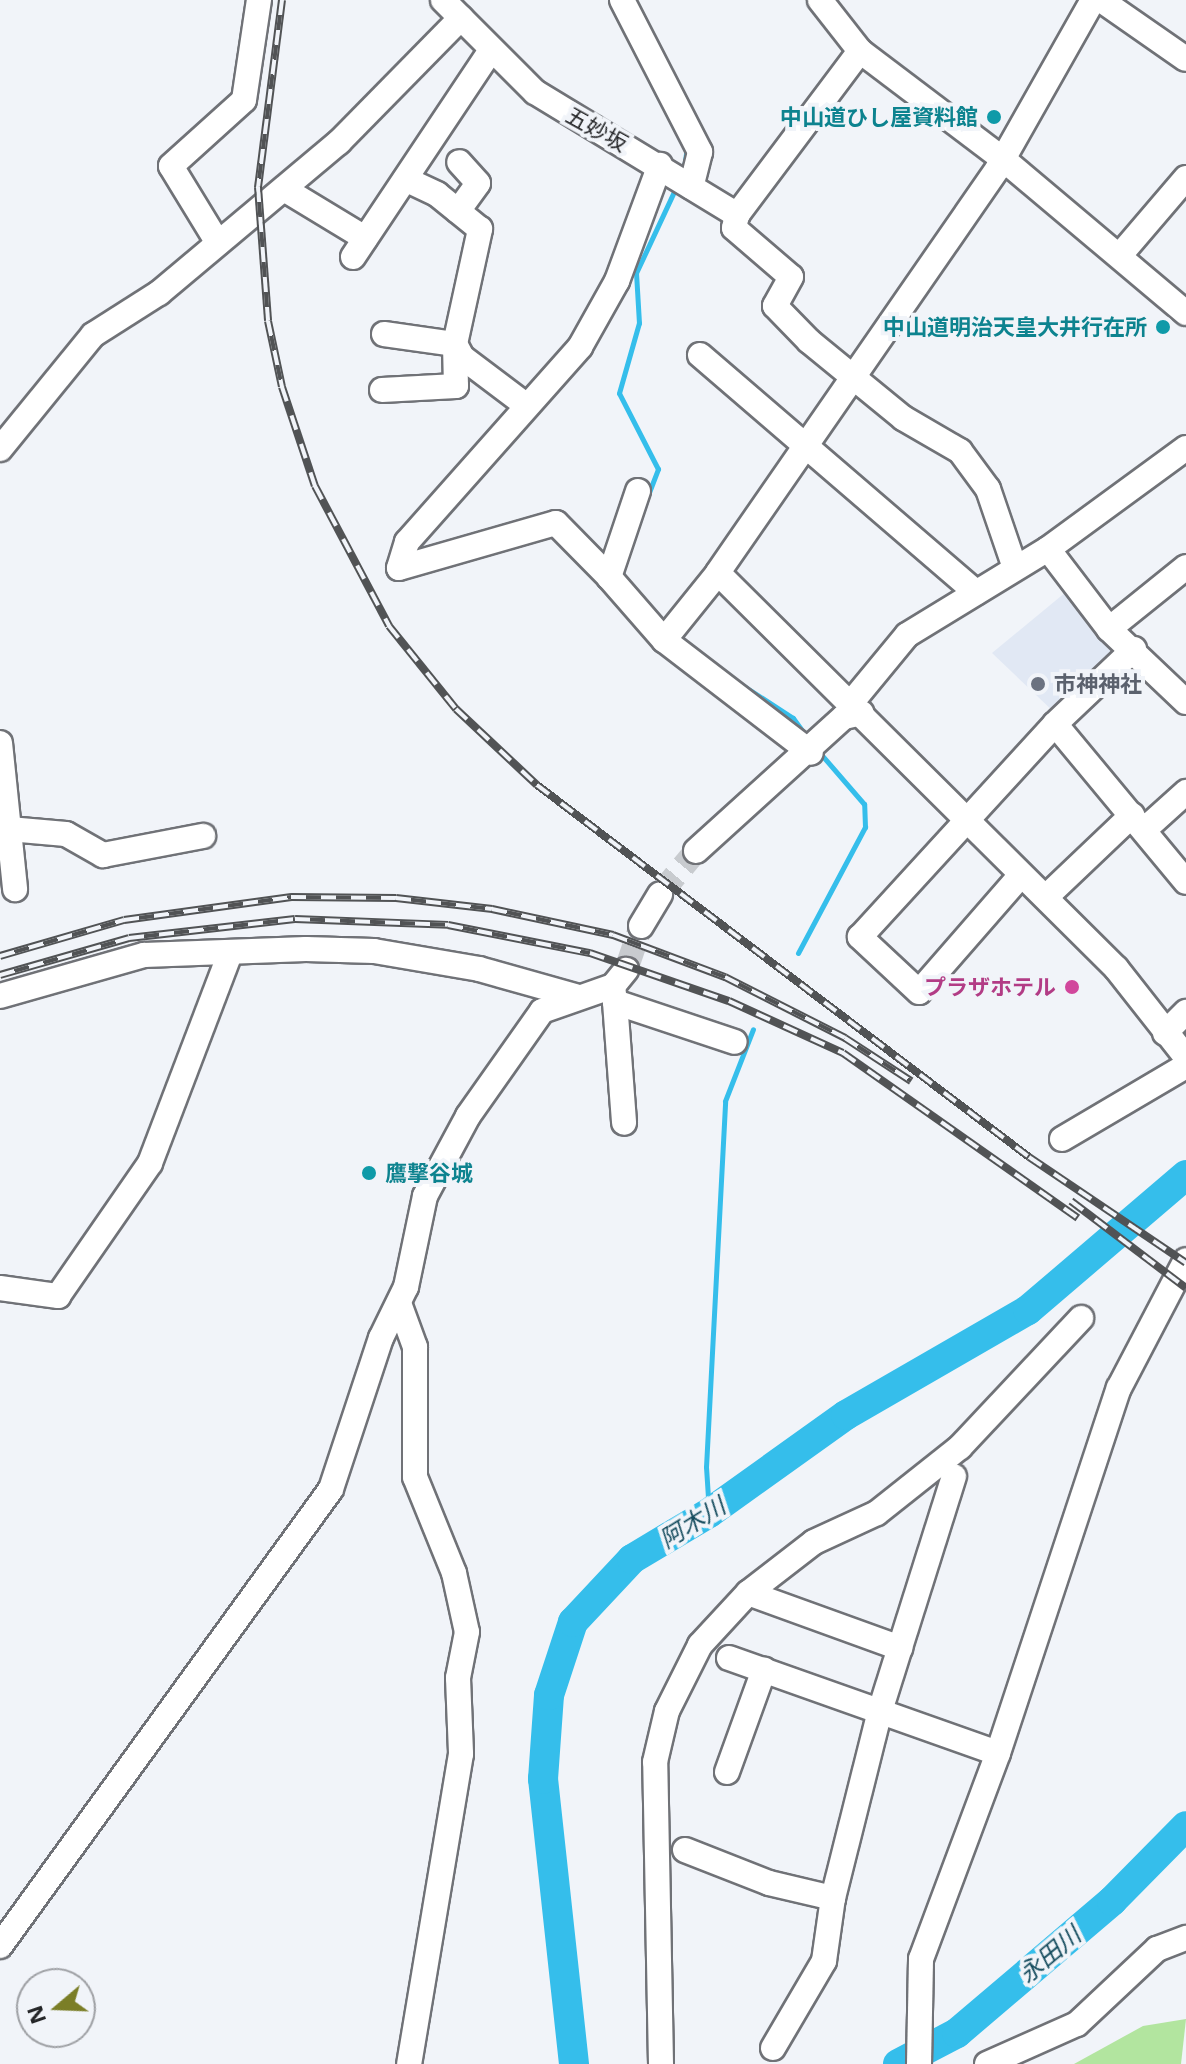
<!DOCTYPE html>
<html>
<head>
<meta charset="utf-8">
<style>
  body { margin:0 }
  #map { position:relative; width:1186px; height:2064px; overflow:hidden; background:#f1f4f9; font-family:"Noto Sans","Noto Sans JP",sans-serif }
  div>[style] { position:absolute }
  .built>* { inset:0; background:#e1e8f4 }
  .green>* { inset:0; background:#b2e59f }
  .stream>* { height:5px; margin:-2.5px; padding:0 2.5px; transform-origin:2.5px; border-radius:2.5px; background:#35beeb }
  .river>* { height:30px; margin:-15px; padding:0 15px; transform-origin:15px; border-radius:15px; background:#35beeb }
  .minor-tunnel>* { height:24px; margin-top:-12px; transform-origin:0; background:repeating-linear-gradient(90deg,#c8cbcf 0 24px,transparent 0 36px) }
  .roads { filter:drop-shadow(2px 0 #707277) drop-shadow(-2px 0 #707277) drop-shadow(0 2px #707277) drop-shadow(0 -2px #707277) }
  .minor>* { height:24px; margin:-12px; padding:0 12px; transform-origin:12px; border-radius:12px; background:#fff }
  .rail>* { height:8px; margin-top:-4px; transform-origin:0; background:repeating-linear-gradient(90deg,#f1f4f9 0 15px,#515355 0 30px); box-sizing:border-box; border-block:2px solid #515355 }
  .dots>* { width:22px; height:22px; translate:-50% -50%; box-sizing:border-box; border:4px solid #f1f4f9; border-radius:50% }
  span { translate:-50% -50%; white-space:nowrap; text-align:center; line-height:1.15; -webkit-text-stroke:8px #f1f4f9; paint-order:stroke }
  .culture-label { font-size:22px; color:#0d838f; font-weight:700 }
  .right { translate:-100% -50%; text-align:right }
  .left { translate:0 -50%; text-align:left }
  .street-label { font-size:22px; color:#242527 }
  .worship-label { font-size:22px; color:#5b616d; font-weight:700 }
  .hotel-label { font-size:22px; color:#b23c85; font-weight:700 }
  .water-label { font-size:24px; color:#154c5e; font-style:italic }
  .north { position:absolute; left:16px; top:1968px; width:80px; height:80px; box-sizing:border-box; background:#f1f4f9; border:2px solid #9fa1a5; border-radius:50%; rotate:251deg; font-size:22px; font-weight:700; line-height:32px; text-align:center; color:#242527 }
  .north::after { content:''; display:block; margin:auto; width:28px; height:36px; background:#7b7e27; clip-path:polygon(50% 0,100% 100%,50% 72%,0 100%) }
</style>
</head>
<body>
<div id="map">
  <div class="built">
    <i style="clip-path:polygon(1072px 587px,1125px 649px,1056px 714px,992px 653px)"></i>
  </div>
  <div class="green">
    <i style="clip-path:polygon(1186px 2019px,1181px 2064px,1074px 2064px,1143px 2026px)"></i>
  </div>
  <div class="stream">
    <i style="left:684px;top:168px;width:21px;rotate:-82deg"></i>
    <i style="left:648px;top:495px;width:28px;rotate:-69deg"></i>
    <i style="left:658px;top:469px;width:85px;rotate:-117.2deg"></i>
    <i style="left:619px;top:393px;width:73px;rotate:-74.1deg"></i>
    <i style="left:639px;top:323px;width:50px;rotate:-93.4deg"></i>
    <i style="left:636px;top:273px;width:97px;rotate:-65deg"></i>
    <i style="left:736px;top:681px;width:68px;rotate:33deg"></i>
    <i style="left:793px;top:718px;width:22px;rotate:54deg"></i>
    <i style="left:798px;top:953px;width:143px;rotate:-62deg"></i>
    <i style="left:865px;top:827px;width:23px;rotate:-92deg"></i>
    <i style="left:864px;top:804px;width:67px;rotate:-130.8deg"></i>
    <i style="left:709px;top:1513px;width:46px;rotate:-93.7deg"></i>
    <i style="left:706px;top:1467px;width:366px;rotate:-87deg"></i>
    <i style="left:725px;top:1101px;width:77px;rotate:-68.7deg"></i>
  </div>
  <div class="river">
    <i style="left:574px;top:2064px;width:287px;rotate:-96.2deg"></i>
    <i style="left:543px;top:1779px;width:84px;rotate:-85.9deg"></i>
    <i style="left:549px;top:1695px;width:77px;rotate:-71.8deg"></i>
    <i style="left:573px;top:1622px;width:86px;rotate:-46.9deg"></i>
    <i style="left:632px;top:1559px;width:90px;rotate:-30.9deg"></i>
    <i style="left:709px;top:1513px;width:168px;rotate:-35.6deg"></i>
    <i style="left:846px;top:1415px;width:210px;rotate:-30deg"></i>
    <i style="left:1028px;top:1310px;width:208px;rotate:-40.5deg"></i>
    <i style="left:898px;top:2064px;width:67px;rotate:-27.7deg"></i>
    <i style="left:957px;top:2033px;width:204px;rotate:-40.4deg"></i>
    <i style="left:1112px;top:1901px;width:105px;rotate:-45.4deg"></i>
  </div>
  <div class="minor-tunnel">
    <i style="left:660px;top:894px;width:56px;rotate:-50.1deg"></i>
    <i style="left:626px;top:970px;width:46px;rotate:-71.2deg"></i>
  </div>
  <div class="roads">
    <div class="minor">
      <i style="left:443px;top:0;width:130px;rotate:45deg"></i>
      <i style="left:535px;top:92px;width:237px;rotate:31.3deg"></i>
      <i style="left:622px;top:0;width:171px;rotate:62.8deg"></i>
      <i style="left:700px;top:152px;width:36px;rotate:104deg"></i>
      <i style="left:820px;top:0;width:65px;rotate:51.9deg"></i>
      <i style="left:860px;top:51px;width:179px;rotate:37.1deg"></i>
      <i style="left:1003px;top:159px;width:239px;rotate:40.1deg"></i>
      <i style="left:1093px;top:0;width:193px;rotate:119.5deg"></i>
      <i style="left:998px;top:168px;width:492px;rotate:124.7deg"></i>
      <i style="left:718px;top:573px;width:561px;rotate:44.78deg"></i>
      <i style="left:1116px;top:968px;width:113px;rotate:51.8deg"></i>
      <i style="left:1101px;top:0;width:103px;rotate:34.8deg"></i>
      <i style="left:860px;top:51px;width:205px;rotate:126.9deg"></i>
      <i style="left:737px;top:215px;width:13px;rotate:103deg"></i>
      <i style="left:734px;top:228px;width:75px;rotate:40.7deg"></i>
      <i style="left:791px;top:277px;width:33px;rotate:119deg"></i>
      <i style="left:775px;top:306px;width:49px;rotate:45.8deg"></i>
      <i style="left:809px;top:341px;width:122px;rotate:39.3deg"></i>
      <i style="left:903px;top:418px;width:66px;rotate:30.1deg"></i>
      <i style="left:960px;top:451px;width:47px;rotate:53.6deg"></i>
      <i style="left:988px;top:489px;width:83px;rotate:71.1deg"></i>
      <i style="left:284px;top:189px;width:95px;rotate:31.2deg"></i>
      <i style="left:458px;top:211px;width:34px;rotate:-54deg"></i>
      <i style="left:478px;top:183px;width:28px;rotate:-132deg"></i>
      <i style="left:218px;top:243px;width:90px;rotate:-121.4deg"></i>
      <i style="left:171px;top:166px;width:98px;rotate:-42.1deg"></i>
      <i style="left:244px;top:100px;width:101px;rotate:-81.5deg"></i>
      <i style="left:1121px;top:254px;width:100px;rotate:-49.5deg"></i>
      <i style="left:353px;top:257px;width:249px;rotate:-56.3deg"></i>
      <i style="left:384px;top:334px;width:72px;rotate:8deg"></i>
      <i style="left:455px;top:344px;width:15px;rotate:62deg"></i>
      <i style="left:462px;top:357px;width:81px;rotate:37deg"></i>
      <i style="left:700px;top:355px;width:364px;rotate:40.7deg"></i>
      <i style="left:382px;top:390px;width:74px;rotate:-3.1deg"></i>
      <i style="left:456px;top:386px;width:42px;rotate:-91.4deg"></i>
      <i style="left:455px;top:344px;width:118px;rotate:-77.7deg"></i>
      <i style="left:480px;top:229px;width:55px;rotate:-140.9deg"></i>
      <i style="left:437px;top:194px;width:35px;rotate:-155deg"></i>
      <i style="left:0;top:449px;width:147px;rotate:-50.8deg"></i>
      <i style="left:93px;top:335px;width:78px;rotate:-32.5deg"></i>
      <i style="left:159px;top:293px;width:235px;rotate:-40deg"></i>
      <i style="left:339px;top:142px;width:174px;rotate:-45.5deg"></i>
      <i style="left:638px;top:491px;width:91px;rotate:108.6deg"></i>
      <i style="left:609px;top:577px;width:84px;rotate:48.9deg"></i>
      <i style="left:664px;top:640px;width:185px;rotate:37.5deg"></i>
      <i style="left:1048px;top:549px;width:101px;rotate:52.7deg"></i>
      <i style="left:1109px;top:629px;width:106px;rotate:43.5deg"></i>
      <i style="left:399px;top:568px;width:27px;rotate:-73deg"></i>
      <i style="left:407px;top:542px;width:261px;rotate:-48.4deg"></i>
      <i style="left:580px;top:347px;width:76px;rotate:-60.7deg"></i>
      <i style="left:617px;top:281px;width:124px;rotate:-69.7deg"></i>
      <i style="left:399px;top:568px;width:163px;rotate:-16deg"></i>
      <i style="left:556px;top:523px;width:76px;rotate:45.5deg"></i>
      <i style="left:1109px;top:629px;width:99px;rotate:-38.8deg"></i>
      <i style="left:664px;top:640px;width:86px;rotate:-51.1deg"></i>
      <i style="left:851px;top:703px;width:88px;rotate:-50.5deg"></i>
      <i style="left:907px;top:635px;width:165px;rotate:-31.4deg"></i>
      <i style="left:1048px;top:549px;width:171px;rotate:-36.2deg"></i>
      <i style="left:1055px;top:724px;width:205px;rotate:50.3deg"></i>
      <i style="left:0;top:743px;width:147px;rotate:84.1deg"></i>
      <i style="left:9px;top:829px;width:57px;rotate:5deg"></i>
      <i style="left:66px;top:834px;width:43px;rotate:29.6deg"></i>
      <i style="left:103px;top:855px;width:102px;rotate:-10.8deg"></i>
      <i style="left:1144px;top:830px;width:57px;rotate:-42.1deg"></i>
      <i style="left:696px;top:851px;width:200px;rotate:-42.2deg"></i>
      <i style="left:844px;top:717px;width:18px;rotate:-13deg"></i>
      <i style="left:1021px;top:875px;width:155px;rotate:131.1deg"></i>
      <i style="left:919px;top:992px;width:81px;rotate:-137deg"></i>
      <i style="left:860px;top:937px;width:289px;rotate:-47.5deg"></i>
      <i style="left:1055px;top:724px;width:109px;rotate:-43.5deg"></i>
      <i style="left:1046px;top:897px;width:119px;rotate:-43.6deg"></i>
      <i style="left:641px;top:926px;width:37px;rotate:-59deg"></i>
      <i style="left:613px;top:986px;width:16px;rotate:83deg"></i>
      <i style="left:615px;top:1002px;width:126px;rotate:18.4deg"></i>
      <i style="left:0;top:996px;width:150px;rotate:-15.9deg"></i>
      <i style="left:144px;top:955px;width:162px;rotate:-2.1deg"></i>
      <i style="left:306px;top:949px;width:68px;rotate:1.7deg"></i>
      <i style="left:374px;top:951px;width:107px;rotate:9.7deg"></i>
      <i style="left:479px;top:969px;width:100px;rotate:15.7deg"></i>
      <i style="left:615px;top:1002px;width:121px;rotate:85.7deg"></i>
      <i style="left:1165px;top:1033px;width:30px;rotate:-45deg"></i>
      <i style="left:1062px;top:1139px;width:144px;rotate:-30.5deg"></i>
      <i style="left:0;top:1288px;width:59px;rotate:7.9deg"></i>
      <i style="left:58px;top:1296px;width:162px;rotate:-55.3deg"></i>
      <i style="left:150px;top:1163px;width:225px;rotate:-69.1deg"></i>
      <i style="left:399px;top:1303px;width:47px;rotate:70deg"></i>
      <i style="left:415px;top:1347px;width:130px;rotate:90deg"></i>
      <i style="left:415px;top:1477px;width:104px;rotate:67.9deg"></i>
      <i style="left:454px;top:1573px;width:60px;rotate:77.6deg"></i>
      <i style="left:467px;top:1632px;width:47px;rotate:101.1deg"></i>
      <i style="left:458px;top:1678px;width:76px;rotate:87.7deg"></i>
      <i style="left:461px;top:1754px;width:314px;rotate:99.5deg"></i>
      <i style="left:748px;top:1593px;width:162px;rotate:19.9deg"></i>
      <i style="left:729px;top:1658px;width:285px;rotate:19.5deg"></i>
      <i style="left:727px;top:1772px;width:109px;rotate:-70.1deg"></i>
      <i style="left:685px;top:1850px;width:90px;rotate:21.4deg"></i>
      <i style="left:769px;top:1883px;width:66px;rotate:13.2deg"></i>
      <i style="left:0;top:1946px;width:564px;rotate:-54.08deg"></i>
      <i style="left:331px;top:1489px;width:159px;rotate:-71.7deg"></i>
      <i style="left:381px;top:1338px;width:57px;rotate:-63.9deg"></i>
      <i style="left:406px;top:1287px;width:93px;rotate:-78.2deg"></i>
      <i style="left:425px;top:1196px;width:91px;rotate:-61.7deg"></i>
      <i style="left:468px;top:1116px;width:128px;rotate:-54.8deg"></i>
      <i style="left:542px;top:1011px;width:75px;rotate:-19.4deg"></i>
      <i style="left:613px;top:986px;width:21px;rotate:-51deg"></i>
      <i style="left:773px;top:2048px;width:101px;rotate:-59.6deg"></i>
      <i style="left:824px;top:1961px;width:64px;rotate:-81.9deg"></i>
      <i style="left:833px;top:1898px;width:193px;rotate:-75.9deg"></i>
      <i style="left:880px;top:1711px;width:246px;rotate:-72.5deg"></i>
      <i style="left:661px;top:2064px;width:302px;rotate:-91.1deg"></i>
      <i style="left:655px;top:1762px;width:52px;rotate:-76.8deg"></i>
      <i style="left:667px;top:1711px;width:74px;rotate:-63.4deg"></i>
      <i style="left:700px;top:1645px;width:71px;rotate:-47.3deg"></i>
      <i style="left:748px;top:1593px;width:83px;rotate:-37.7deg"></i>
      <i style="left:814px;top:1542px;width:69px;rotate:-24.7deg"></i>
      <i style="left:877px;top:1513px;width:106px;rotate:-38.5deg"></i>
      <i style="left:960px;top:1447px;width:177px;rotate:-46.8deg"></i>
      <i style="left:919px;top:2064px;width:105px;rotate:-88.9deg"></i>
      <i style="left:921px;top:1959px;width:220px;rotate:-69.5deg"></i>
      <i style="left:998px;top:1753px;width:385px;rotate:-71.7deg"></i>
      <i style="left:1119px;top:1388px;width:144px;rotate:-62.4deg"></i>
      <i style="left:987px;top:2064px;width:98px;rotate:-24deg"></i>
      <i style="left:1077px;top:2024px;width:110px;rotate:-43.2deg"></i>
      <i style="left:1157px;top:1949px;width:31px;rotate:-21deg"></i>
    </div>
  </div>
  <div class="rail">
    <i style="left:282px;top:0;width:189px;rotate:97.3deg"></i>
    <i style="left:258px;top:187px;width:134px;rotate:85.7deg"></i>
    <i style="left:268px;top:321px;width:67px;rotate:78deg"></i>
    <i style="left:282px;top:387px;width:104px;rotate:71.6deg"></i>
    <i style="left:315px;top:486px;width:158px;rotate:62.1deg"></i>
    <i style="left:389px;top:626px;width:107px;rotate:51.1deg"></i>
    <i style="left:456px;top:709px;width:111px;rotate:43.2deg"></i>
    <i style="left:537px;top:785px;width:617px;rotate:37.09deg"></i>
    <i style="left:1029px;top:1157px;width:189px;rotate:34deg"></i>
    <i style="left:0;top:956px;width:129px;rotate:-16.2deg"></i>
    <i style="left:124px;top:920px;width:169px;rotate:-7.8deg"></i>
    <i style="left:291px;top:897px;width:105px;rotate:0.5deg"></i>
    <i style="left:396px;top:898px;width:97px;rotate:6.5deg"></i>
    <i style="left:492px;top:909px;width:124px;rotate:12.1deg"></i>
    <i style="left:613px;top:935px;width:120px;rotate:20.6deg"></i>
    <i style="left:725px;top:977px;width:135px;rotate:26.9deg"></i>
    <i style="left:845px;top:1038px;width:79px;rotate:33.1deg"></i>
    <i style="left:0;top:975px;width:134px;rotate:-16deg"></i>
    <i style="left:129px;top:938px;width:167px;rotate:-6.5deg"></i>
    <i style="left:295px;top:919px;width:153px;rotate:2.2deg"></i>
    <i style="left:448px;top:925px;width:145px;rotate:11.2deg"></i>
    <i style="left:590px;top:953px;width:147px;rotate:19.1deg"></i>
    <i style="left:729px;top:1001px;width:125px;rotate:24.5deg"></i>
    <i style="left:843px;top:1053px;width:287px;rotate:35.1deg"></i>
    <i style="left:1071px;top:1201px;width:144px;rotate:37.1deg"></i>
  </div>
  <div class="dots">
    <i style="left:994px;top:117px;background:#0f9aa8"></i>
    <i style="left:1163px;top:327px;background:#0f9aa8"></i>
    <i style="left:1038px;top:684px;background:#6b7280"></i>
    <i style="left:1072px;top:987px;background:#d1479c"></i>
    <i style="left:369px;top:1173px;background:#0f9aa8"></i>
  </div>
  <div class="culture-label">
    <span class="right" style="left:978px;top:117px">中山道ひし屋資料館</span>
    <span class="right" style="left:1147px;top:327px">中山道明治天皇大井行在所</span>
    <span class="left" style="left:385px;top:1173px">鷹撃谷城</span>
  </div>
  <div class="street-label">
    <span style="left:597px;top:129px;rotate:29deg">五妙坂</span>
  </div>
  <div class="worship-label">
    <span class="left" style="left:1054px;top:684px">市神神社</span>
  </div>
  <div class="hotel-label">
    <span class="right" style="left:1056px;top:987px">プラザホテル</span>
  </div>
  <div class="water-label">
    <span style="left:692px;top:1522px;rotate:-32deg">阿木川</span>
    <span style="left:1049px;top:1954px;rotate:-40deg">永田川</span>
  </div>
  <div class="north">N</div>
</div>
</body>
</html>
